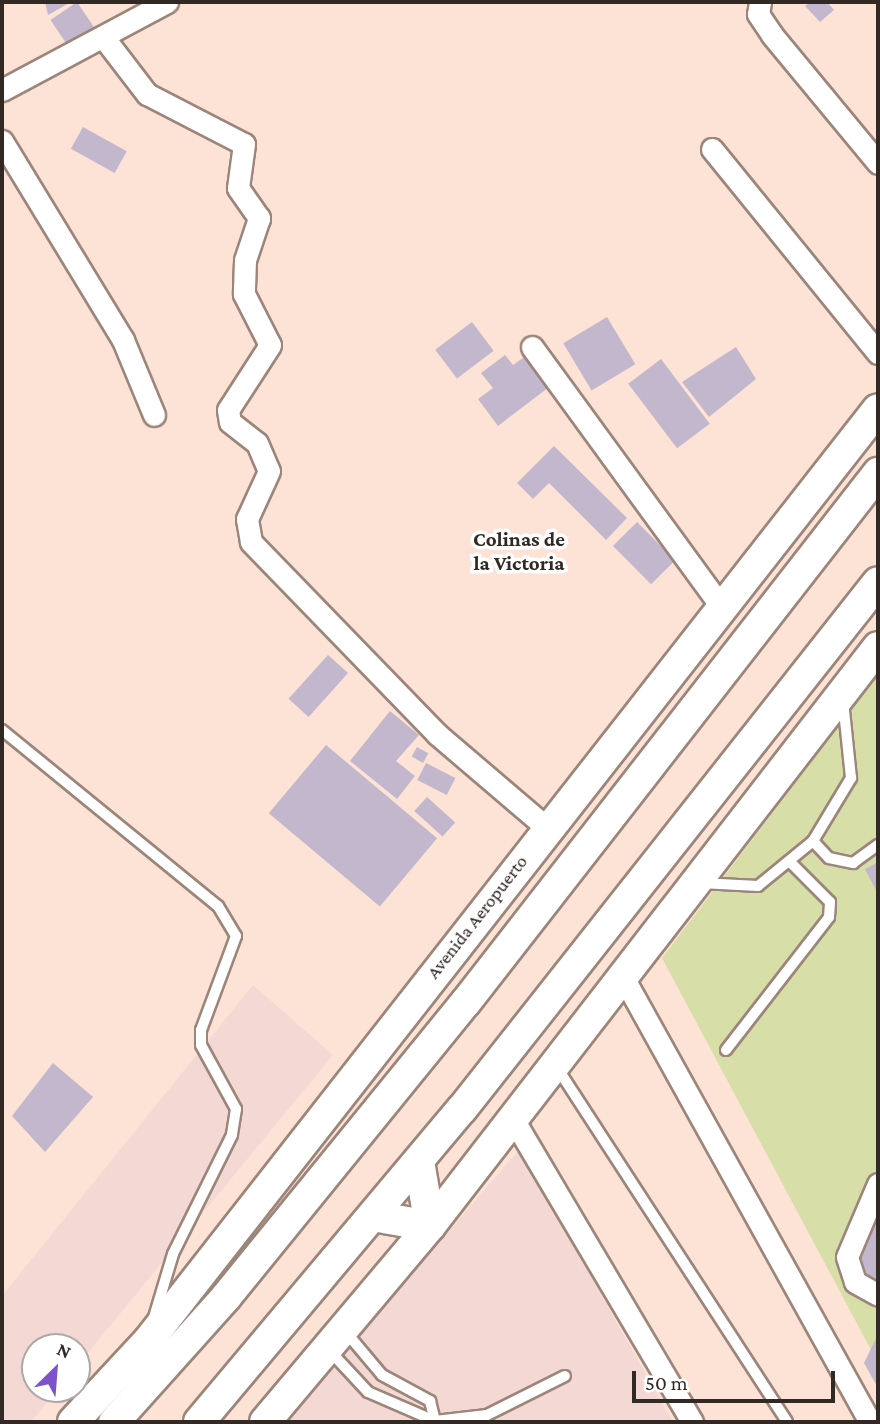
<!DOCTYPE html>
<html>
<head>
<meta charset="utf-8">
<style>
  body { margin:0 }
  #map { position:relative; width:880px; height:1424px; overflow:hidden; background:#fde3d6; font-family:"Crimson Pro",serif }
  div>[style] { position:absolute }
  .industrial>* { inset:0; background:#f3d8d4 }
  .green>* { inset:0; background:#d8dea8 }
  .building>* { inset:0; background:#c2b7cc; transform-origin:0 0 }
  .roads { filter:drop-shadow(2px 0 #9c857a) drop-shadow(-2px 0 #9c857a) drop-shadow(0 2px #9c857a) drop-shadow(0 -2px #9c857a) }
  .lane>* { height:10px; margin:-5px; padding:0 5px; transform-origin:5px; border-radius:5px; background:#fff }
  .street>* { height:21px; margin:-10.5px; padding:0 10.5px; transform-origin:10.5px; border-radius:10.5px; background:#fff }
  .secondary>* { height:30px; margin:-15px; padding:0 15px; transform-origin:15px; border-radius:15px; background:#fff }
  span { translate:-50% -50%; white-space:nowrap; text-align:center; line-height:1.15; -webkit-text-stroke:7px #fff; paint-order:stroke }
  .street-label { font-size:19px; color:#322824 }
  .neighbourhood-label { font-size:21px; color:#322824; font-weight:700 }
  .frame { position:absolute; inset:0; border:4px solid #322824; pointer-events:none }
  .north { position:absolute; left:21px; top:1333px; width:70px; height:70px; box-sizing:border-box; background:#fff; border:2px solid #ada9a7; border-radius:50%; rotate:25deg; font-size:19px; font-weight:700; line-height:28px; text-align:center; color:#322824 }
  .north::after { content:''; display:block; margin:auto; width:24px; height:32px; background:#7d52cb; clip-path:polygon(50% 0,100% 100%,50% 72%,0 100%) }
  .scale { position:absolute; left:632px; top:1371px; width:203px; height:32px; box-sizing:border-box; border:4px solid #322824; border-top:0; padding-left:9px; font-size:21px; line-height:24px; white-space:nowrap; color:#322824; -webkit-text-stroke:5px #fff; paint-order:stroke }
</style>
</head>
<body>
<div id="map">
  <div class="industrial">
    <i style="clip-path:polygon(253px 985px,333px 1055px,77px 1366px,77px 1347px,35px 1347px,35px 1389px,58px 1389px,31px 1422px,2px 1422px,2px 1296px)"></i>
    <i style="clip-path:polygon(519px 1150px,673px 1422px,283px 1422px)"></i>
  </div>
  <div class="green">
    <i style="clip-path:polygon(878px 674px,878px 1363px,662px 958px)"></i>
  </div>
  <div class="building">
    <i style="clip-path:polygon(45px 2px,71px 2px,48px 15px)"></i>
    <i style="left:77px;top:2px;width:36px;height:32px;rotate:56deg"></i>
    <i style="clip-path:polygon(810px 2px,827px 2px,834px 10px,820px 22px,805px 6px)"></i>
    <i style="left:83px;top:127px;width:50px;height:25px;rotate:29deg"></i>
    <i style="left:607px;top:317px;width:55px;height:51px;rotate:59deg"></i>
    <i style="left:472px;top:322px;width:36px;height:46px;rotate:53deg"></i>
    <i style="clip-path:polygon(736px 347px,756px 379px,709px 417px,682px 382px)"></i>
    <i style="clip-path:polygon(530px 353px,553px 384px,498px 426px,478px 399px,493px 388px,481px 373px,505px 355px,513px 365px)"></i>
    <i style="left:661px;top:359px;width:81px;height:41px;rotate:53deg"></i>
    <i style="clip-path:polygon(554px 446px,627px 518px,606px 540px,549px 483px,533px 499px,517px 483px)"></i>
    <i style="left:637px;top:522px;width:54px;height:34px;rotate:45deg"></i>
    <i style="left:328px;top:655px;width:27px;height:59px;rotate:42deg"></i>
    <i style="clip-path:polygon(390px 711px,419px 735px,396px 761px,415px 776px,397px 799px,350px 761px)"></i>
    <i style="left:326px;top:745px;width:145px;height:89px;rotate:40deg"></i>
    <i style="left:417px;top:747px;width:13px;height:11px;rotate:29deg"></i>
    <i style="left:426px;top:763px;width:33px;height:19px;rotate:27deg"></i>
    <i style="left:427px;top:797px;width:38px;height:19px;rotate:42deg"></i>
    <i style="clip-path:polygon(878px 862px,878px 894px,865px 869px)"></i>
    <i style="clip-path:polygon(53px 1063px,93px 1097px,45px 1152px,12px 1116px)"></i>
    <i style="clip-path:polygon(878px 1208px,878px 1280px,849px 1266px)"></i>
    <i style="clip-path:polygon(878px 1334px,878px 1388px,864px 1363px)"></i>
  </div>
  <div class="roads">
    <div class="lane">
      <i style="left:2px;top:730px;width:279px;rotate:39.2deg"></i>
      <i style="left:218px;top:906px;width:35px;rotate:59deg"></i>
      <i style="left:236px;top:936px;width:100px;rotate:110.4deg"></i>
      <i style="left:201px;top:1030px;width:15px;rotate:90deg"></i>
      <i style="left:201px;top:1045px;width:73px;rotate:61.3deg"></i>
      <i style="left:236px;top:1109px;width:26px;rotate:99deg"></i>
      <i style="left:232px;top:1135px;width:133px;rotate:116.4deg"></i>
      <i style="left:173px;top:1254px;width:73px;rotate:106.7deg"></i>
      <i style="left:813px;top:841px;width:23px;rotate:47deg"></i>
      <i style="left:829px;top:858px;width:25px;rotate:12deg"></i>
      <i style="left:853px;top:863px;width:31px;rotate:-36deg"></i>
      <i style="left:701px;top:883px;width:57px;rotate:3deg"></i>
      <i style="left:758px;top:886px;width:71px;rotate:-39.3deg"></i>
      <i style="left:813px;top:841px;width:74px;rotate:-58.9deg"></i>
      <i style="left:851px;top:778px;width:77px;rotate:-95.9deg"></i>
      <i style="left:726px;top:1050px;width:168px;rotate:-52.2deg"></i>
      <i style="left:829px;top:917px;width:15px;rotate:-86deg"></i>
      <i style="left:830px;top:902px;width:54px;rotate:-135deg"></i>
      <i style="left:556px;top:1066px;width:424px;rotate:57deg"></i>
      <i style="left:345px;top:1331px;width:57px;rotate:49.9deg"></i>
      <i style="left:382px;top:1375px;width:55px;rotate:28.4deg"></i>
      <i style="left:430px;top:1401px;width:21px;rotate:76deg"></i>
      <i style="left:329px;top:1350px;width:57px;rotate:47.1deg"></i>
      <i style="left:368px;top:1392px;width:73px;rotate:23.4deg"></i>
      <i style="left:435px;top:1421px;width:52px;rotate:-6.6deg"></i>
      <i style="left:487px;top:1415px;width:87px;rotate:-26.6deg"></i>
    </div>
    <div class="street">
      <i style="left:760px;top:2px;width:12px;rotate:99deg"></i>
      <i style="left:758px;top:14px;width:25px;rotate:56deg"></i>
      <i style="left:772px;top:35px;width:166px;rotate:50.4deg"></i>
      <i style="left:104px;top:38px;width:71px;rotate:52.5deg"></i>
      <i style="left:147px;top:94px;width:109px;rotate:27.3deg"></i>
      <i style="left:244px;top:144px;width:44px;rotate:97.8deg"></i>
      <i style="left:238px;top:188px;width:37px;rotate:55deg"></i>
      <i style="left:259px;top:218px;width:44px;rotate:108.4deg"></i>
      <i style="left:245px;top:260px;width:34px;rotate:92deg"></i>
      <i style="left:244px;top:294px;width:57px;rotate:63deg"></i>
      <i style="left:270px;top:345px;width:77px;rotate:122.9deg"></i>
      <i style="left:228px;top:410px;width:12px;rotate:81deg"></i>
      <i style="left:230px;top:422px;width:34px;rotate:38deg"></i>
      <i style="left:257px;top:443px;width:30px;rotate:67deg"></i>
      <i style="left:269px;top:471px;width:53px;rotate:114.6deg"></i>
      <i style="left:247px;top:519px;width:23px;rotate:80deg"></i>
      <i style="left:251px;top:542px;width:267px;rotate:45.9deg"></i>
      <i style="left:437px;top:734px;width:145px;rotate:40.5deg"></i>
      <i style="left:2px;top:90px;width:187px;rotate:-28.1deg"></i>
      <i style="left:2px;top:141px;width:233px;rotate:58.7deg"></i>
      <i style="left:123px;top:340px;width:81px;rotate:67.5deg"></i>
      <i style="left:712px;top:149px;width:263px;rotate:50.9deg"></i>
      <i style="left:532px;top:347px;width:323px;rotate:53.9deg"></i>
      <i style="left:623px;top:977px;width:509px;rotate:60.97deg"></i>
      <i style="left:513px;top:1119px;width:352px;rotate:59.4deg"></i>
      <i style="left:878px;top:1184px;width:79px;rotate:113deg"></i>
      <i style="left:847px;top:1257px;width:26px;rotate:72deg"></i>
      <i style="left:855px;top:1282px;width:26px;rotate:29deg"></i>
    </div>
    <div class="secondary">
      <i style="left:373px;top:1216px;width:58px;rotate:10deg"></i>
      <i style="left:430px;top:1226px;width:66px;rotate:-99.6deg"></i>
      <i style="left:73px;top:1422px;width:112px;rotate:-47.2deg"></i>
      <i style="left:149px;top:1340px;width:1182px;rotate:-51.94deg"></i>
      <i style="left:114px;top:1422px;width:168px;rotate:-48.1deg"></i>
      <i style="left:226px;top:1297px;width:380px;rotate:-50.9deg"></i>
      <i style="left:466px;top:1002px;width:671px;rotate:-52.09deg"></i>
      <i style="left:199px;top:1422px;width:409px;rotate:-50deg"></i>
      <i style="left:462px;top:1109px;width:671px;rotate:-51.71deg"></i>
      <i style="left:265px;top:1422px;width:256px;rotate:-49.9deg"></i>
      <i style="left:430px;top:1226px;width:732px;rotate:-52.27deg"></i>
    </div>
  </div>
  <div class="street-label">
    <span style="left:477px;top:917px;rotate:-52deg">Avenida Aeropuerto</span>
  </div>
  <div class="neighbourhood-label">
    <span style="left:519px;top:551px">Colinas de<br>la Victoria</span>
  </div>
  <div class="frame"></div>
  <div class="north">N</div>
  <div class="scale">50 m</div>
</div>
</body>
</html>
